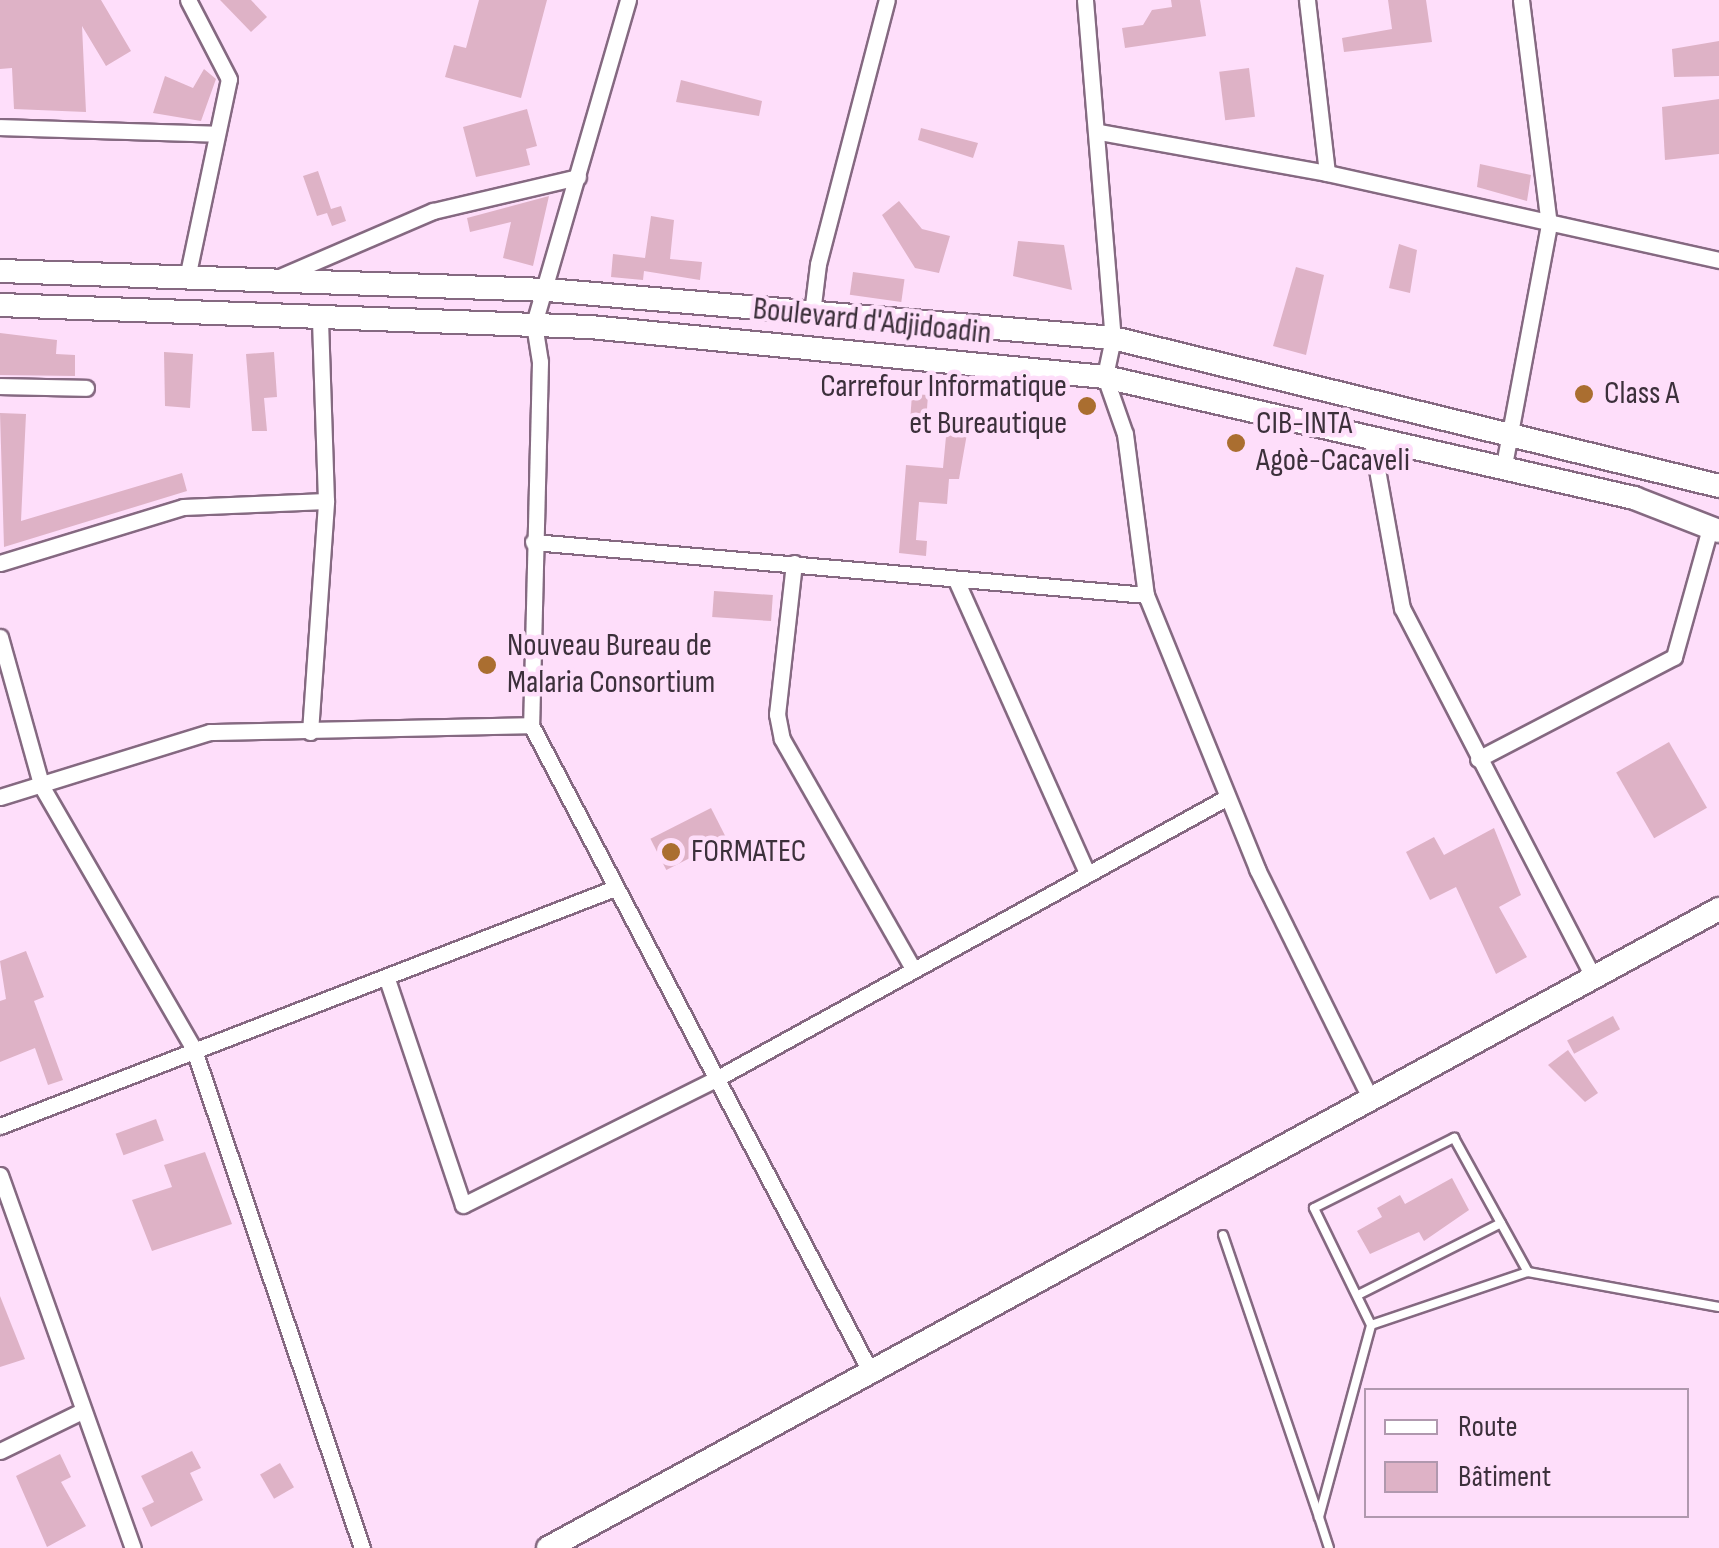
<!DOCTYPE html>
<html>
<head>
<meta charset="utf-8">
<style>
  body { margin:0 }
  #map { position:relative; width:1719px; height:1548px; overflow:hidden; background:#fedefa; font-family:"Sofia Sans Condensed",sans-serif }
  div>[style] { position:absolute }
  .building>* { inset:0; background:#deb2c6; transform-origin:0 0 }
  .roads { filter:drop-shadow(2px 0 #856981) drop-shadow(-2px 0 #856981) drop-shadow(0 2px #856981) drop-shadow(0 -2px #856981) }
  .lane>* { height:8px; margin:-4px; padding:0 4px; transform-origin:4px; border-radius:4px; background:#fff }
  .street>* { height:15px; margin:-7.5px; padding:0 7.5px; transform-origin:7.5px; border-radius:7.5px; background:#fff }
  .secondary>* { height:22px; margin:-11px; padding:0 11px; transform-origin:11px; border-radius:11px; background:#fff }
  .dots>* { width:28px; height:28px; translate:-50% -50%; box-sizing:border-box; border:5px solid #fedefa; border-radius:50% }
  span { translate:-50% -50%; white-space:nowrap; text-align:center; line-height:1.15; -webkit-text-stroke:9px #fedefa; paint-order:stroke }
  .street-label { font-size:32px; color:#3c303b }
  .poi-label { font-size:32px; color:#3c303b }
  .right { translate:-100% -50%; text-align:right }
  .left { translate:0 -50%; text-align:left }
  .legend { position:absolute; left:1364px; top:1388px; width:325px; height:130px; box-sizing:border-box; background:#fedefa; border:2px solid #b098ae; margin:0; padding:12px 18px; list-style:none; font-size:30px; color:#3c303b }
  .legend li { display:flex; align-items:center; gap:20px; height:50px }
  .legend b { width:50px; border:2px solid #b098ae }
</style>
</head>
<body>
<div id="map">
  <div class="building">
    <i style="clip-path:polygon(0 0,101px 0,131px 51px,106px 66px,82px 26px,86px 112px,14px 109px,12px 68px,0 69px)"></i>
    <i style="clip-path:polygon(220px 0,251px 0,267px 17px,251px 32px)"></i>
    <i style="clip-path:polygon(479px 0,547px 0,521px 98px,445px 77px,454px 45px,466px 48px)"></i>
    <i style="clip-path:polygon(1171px 0,1200px 0,1206px 36px,1125px 48px,1122px 28px,1143px 25px,1152px 10px,1172px 7px)"></i>
    <i style="clip-path:polygon(1388px 0,1426px 0,1432px 42px,1344px 52px,1342px 38px,1392px 29px)"></i>
    <i style="clip-path:polygon(1719px 41px,1719px 76px,1674px 77px,1672px 49px)"></i>
    <i style="left:1249px;top:68px;width:49px;height:30px;rotate:83deg"></i>
    <i style="clip-path:polygon(204px 69px,216px 79px,201px 121px,153px 113px,165px 76px,193px 88px)"></i>
    <i style="clip-path:polygon(681px 80px,762px 101px,759px 116px,676px 102px)"></i>
    <i style="clip-path:polygon(1719px 99px,1719px 154px,1665px 160px,1662px 107px)"></i>
    <i style="clip-path:polygon(527px 109px,537px 146px,526px 149px,530px 165px,476px 177px,463px 127px)"></i>
    <i style="clip-path:polygon(921px 128px,978px 143px,973px 158px,918px 140px)"></i>
    <i style="clip-path:polygon(1480px 164px,1531px 175px,1527px 201px,1477px 187px)"></i>
    <i style="clip-path:polygon(318px 171px,331px 209px,341px 206px,346px 221px,332px 226px,327px 213px,317px 216px,303px 176px)"></i>
    <i style="clip-path:polygon(549px 196px,533px 266px,503px 258px,511px 222px,470px 232px,467px 218px)"></i>
    <i style="clip-path:polygon(899px 201px,922px 229px,950px 236px,939px 273px,915px 268px,882px 215px)"></i>
    <i style="clip-path:polygon(651px 216px,674px 220px,670px 259px,702px 262px,700px 280px,644px 271px,643px 280px,611px 277px,613px 254px,645px 258px)"></i>
    <i style="clip-path:polygon(1018px 241px,1064px 245px,1072px 290px,1013px 276px)"></i>
    <i style="clip-path:polygon(1399px 244px,1417px 250px,1410px 293px,1389px 288px)"></i>
    <i style="clip-path:polygon(1296px 267px,1324px 275px,1306px 355px,1273px 346px)"></i>
    <i style="left:853px;top:272px;width:52px;height:23px;rotate:8deg"></i>
    <i style="clip-path:polygon(0 333px,57px 340px,56px 354px,75px 355px,75px 376px,0 375px)"></i>
    <i style="clip-path:polygon(164px 352px,193px 354px,190px 408px,165px 406px)"></i>
    <i style="clip-path:polygon(274px 352px,277px 397px,264px 398px,267px 431px,252px 431px,246px 354px)"></i>
    <i style="left:912px;top:394px;width:16px;height:34px;rotate:4deg"></i>
    <i style="clip-path:polygon(0 413px,26px 414px,21px 521px,182px 473px,187px 491px,4px 547px)"></i>
    <i style="clip-path:polygon(947px 426px,968px 428px,959px 479px,949px 479px,947px 504px,919px 502px,916px 540px,927px 541px,926px 556px,899px 553px,906px 465px,943px 468px)"></i>
    <i style="left:714px;top:591px;width:59px;height:26px;rotate:4deg"></i>
    <i style="left:1669px;top:742px;width:76px;height:61px;rotate:60deg"></i>
    <i style="left:711px;top:808px;width:35px;height:68px;rotate:63deg"></i>
    <i style="clip-path:polygon(1494px 828px,1521px 895px,1499px 907px,1527px 957px,1496px 974px,1456px 887px,1430px 900px,1406px 852px,1434px 837px,1444px 855px)"></i>
    <i style="clip-path:polygon(26px 951px,44px 997px,34px 1001px,63px 1080px,48px 1085px,35px 1048px,0 1062px,0 1001px,6px 999px,0 961px)"></i>
    <i style="left:1613px;top:1016px;width:15px;height:52px;rotate:62deg"></i>
    <i style="clip-path:polygon(1568px 1050px,1598px 1093px,1585px 1102px,1548px 1065px)"></i>
    <i style="left:156px;top:1119px;width:23px;height:43px;rotate:70deg"></i>
    <i style="clip-path:polygon(205px 1152px,232px 1224px,152px 1251px,132px 1200px,172px 1187px,164px 1165px)"></i>
    <i style="clip-path:polygon(1452px 1178px,1469px 1210px,1424px 1241px,1419px 1232px,1370px 1254px,1357px 1231px,1382px 1217px,1377px 1208px,1400px 1195px,1405px 1204px)"></i>
    <i style="clip-path:polygon(0 1296px,25px 1359px,0 1367px)"></i>
    <i style="clip-path:polygon(192px 1451px,201px 1468px,190px 1473px,203px 1500px,151px 1527px,142px 1508px,154px 1502px,141px 1476px)"></i>
    <i style="clip-path:polygon(60px 1454px,71px 1477px,61px 1482px,86px 1526px,47px 1547px,16px 1476px)"></i>
    <i style="left:280px;top:1463px;width:28px;height:23px;rotate:60deg"></i>
  </div>
  <div class="roads">
    <div class="lane">
      <i style="left:1223px;top:1235px;width:298px;rotate:71.2deg"></i>
      <i style="left:1358px;top:1295px;width:160px;rotate:-26.7deg"></i>
      <i style="left:1371px;top:1325px;width:130px;rotate:-116deg"></i>
      <i style="left:1314px;top:1208px;width:157px;rotate:-26.6deg"></i>
      <i style="left:1454px;top:1138px;width:153px;rotate:61.1deg"></i>
      <i style="left:1329px;top:1548px;width:33px;rotate:-108deg"></i>
      <i style="left:1319px;top:1517px;width:199px;rotate:-74.8deg"></i>
      <i style="left:1371px;top:1325px;width:166px;rotate:-18.7deg"></i>
      <i style="left:1528px;top:1272px;width:194px;rotate:10.4deg"></i>
    </div>
    <div class="street">
      <i style="left:628px;top:0;width:337px;rotate:106.2deg"></i>
      <i style="left:534px;top:324px;width:38px;rotate:81deg"></i>
      <i style="left:540px;top:362px;width:363px;rotate:91.4deg"></i>
      <i style="left:531px;top:725px;width:730px;rotate:62.31deg"></i>
      <i style="left:1085px;top:0;width:339px;rotate:85.3deg"></i>
      <i style="left:1113px;top:338px;width:40px;rotate:102deg"></i>
      <i style="left:1105px;top:377px;width:60px;rotate:70.7deg"></i>
      <i style="left:1125px;top:434px;width:162px;rotate:82.6deg"></i>
      <i style="left:1146px;top:595px;width:296px;rotate:67.9deg"></i>
      <i style="left:1257px;top:869px;width:255px;rotate:63.7deg"></i>
      <i style="left:1307px;top:0;width:174px;rotate:83.4deg"></i>
      <i style="left:0;top:127px;width:217px;rotate:1.8deg"></i>
      <i style="left:1099px;top:132px;width:232px;rotate:10.2deg"></i>
      <i style="left:1327px;top:173px;width:402px;rotate:12.5deg"></i>
      <i style="left:187px;top:278px;width:203px;rotate:-78.1deg"></i>
      <i style="left:229px;top:79px;width:89px;rotate:-117.4deg"></i>
      <i style="left:275px;top:279px;width:172px;rotate:-23.3deg"></i>
      <i style="left:433px;top:211px;width:149px;rotate:-13.2deg"></i>
      <i style="left:812px;top:313px;width:49px;rotate:-83deg"></i>
      <i style="left:818px;top:264px;width:273px;rotate:-75.4deg"></i>
      <i style="left:0;top:386px;width:86px;rotate:1.3deg"></i>
      <i style="left:1371px;top:436px;width:175px;rotate:79.8deg"></i>
      <i style="left:1402px;top:608px;width:416px;rotate:62.6deg"></i>
      <i style="left:1504px;top:465px;width:244px;rotate:-79.4deg"></i>
      <i style="left:1549px;top:225px;width:227px;rotate:-97.1deg"></i>
      <i style="left:533px;top:542px;width:615px;rotate:4.94deg"></i>
      <i style="left:0;top:563px;width:191px;rotate:-17deg"></i>
      <i style="left:183px;top:507px;width:143px;rotate:-2.4deg"></i>
      <i style="left:794px;top:563px;width:152px;rotate:96.4deg"></i>
      <i style="left:777px;top:714px;width:25px;rotate:79deg"></i>
      <i style="left:782px;top:739px;width:260px;rotate:60.3deg"></i>
      <i style="left:956px;top:580px;width:319px;rotate:65.9deg"></i>
      <i style="left:0;top:637px;width:156px;rotate:74.4deg"></i>
      <i style="left:42px;top:787px;width:301px;rotate:59.9deg"></i>
      <i style="left:193px;top:1047px;width:529px;rotate:71.36deg"></i>
      <i style="left:310px;top:732px;width:232px;rotate:-86deg"></i>
      <i style="left:326px;top:501px;width:184px;rotate:-91.9deg"></i>
      <i style="left:1478px;top:759px;width:221px;rotate:-27.5deg"></i>
      <i style="left:1674px;top:657px;width:134px;rotate:-74.4deg"></i>
      <i style="left:0;top:797px;width:220px;rotate:-17.2deg"></i>
      <i style="left:210px;top:732px;width:321px;rotate:-1.2deg"></i>
      <i style="left:388px;top:982px;width:235px;rotate:71.4deg"></i>
      <i style="left:463px;top:1205px;width:280px;rotate:-26.5deg"></i>
      <i style="left:714px;top:1080px;width:585px;rotate:-28.85deg"></i>
      <i style="left:0;top:1126px;width:659px;rotate:-21.16deg"></i>
      <i style="left:0;top:1175px;width:396px;rotate:70.4deg"></i>
      <i style="left:0;top:1451px;width:89px;rotate:-26deg"></i>
    </div>
    <div class="secondary">
      <i style="left:0;top:271px;width:547px;rotate:1.99deg"></i>
      <i style="left:547px;top:290px;width:568px;rotate:4.85deg"></i>
      <i style="left:1113px;top:338px;width:624px;rotate:13.72deg"></i>
      <i style="left:0;top:305px;width:590px;rotate:2.14deg"></i>
      <i style="left:590px;top:327px;width:517px;rotate:5.55deg"></i>
      <i style="left:1105px;top:377px;width:543px;rotate:12.88deg"></i>
      <i style="left:1634px;top:498px;width:91px;rotate:21.2deg"></i>
      <i style="left:548px;top:1548px;width:1334px;rotate:-28.62deg"></i>
    </div>
  </div>
  <div class="dots">
    <i style="left:1584px;top:394px;background:#aa6e30"></i>
    <i style="left:1087px;top:406px;background:#aa6e30"></i>
    <i style="left:1236px;top:443px;background:#aa6e30"></i>
    <i style="left:487px;top:665px;background:#aa6e30"></i>
    <i style="left:671px;top:852px;background:#aa6e30"></i>
  </div>
  <div class="street-label">
    <span style="left:872px;top:322px;rotate:6deg">Boulevard d'Adjidoadin</span>
  </div>
  <div class="poi-label">
    <span class="right" style="left:1067px;top:406px">Carrefour Informatique<br>et Bureautique</span>
    <span class="left" style="left:1604px;top:394px">Class A</span>
    <span class="left" style="left:1256px;top:443px">CIB-INTA<br>Agoè-Cacaveli</span>
    <span class="left" style="left:507px;top:665px">Nouveau Bureau de<br>Malaria Consortium</span>
    <span class="left" style="left:691px;top:852px">FORMATEC</span>
  </div>
  <ul class="legend">
  <li><b style="height:12px;background:#fff"></b>Route</li>
  <li><b style="height:28px;background:#deb2c6"></b>Bâtiment</li>
  </ul>
</div>
</body>
</html>
